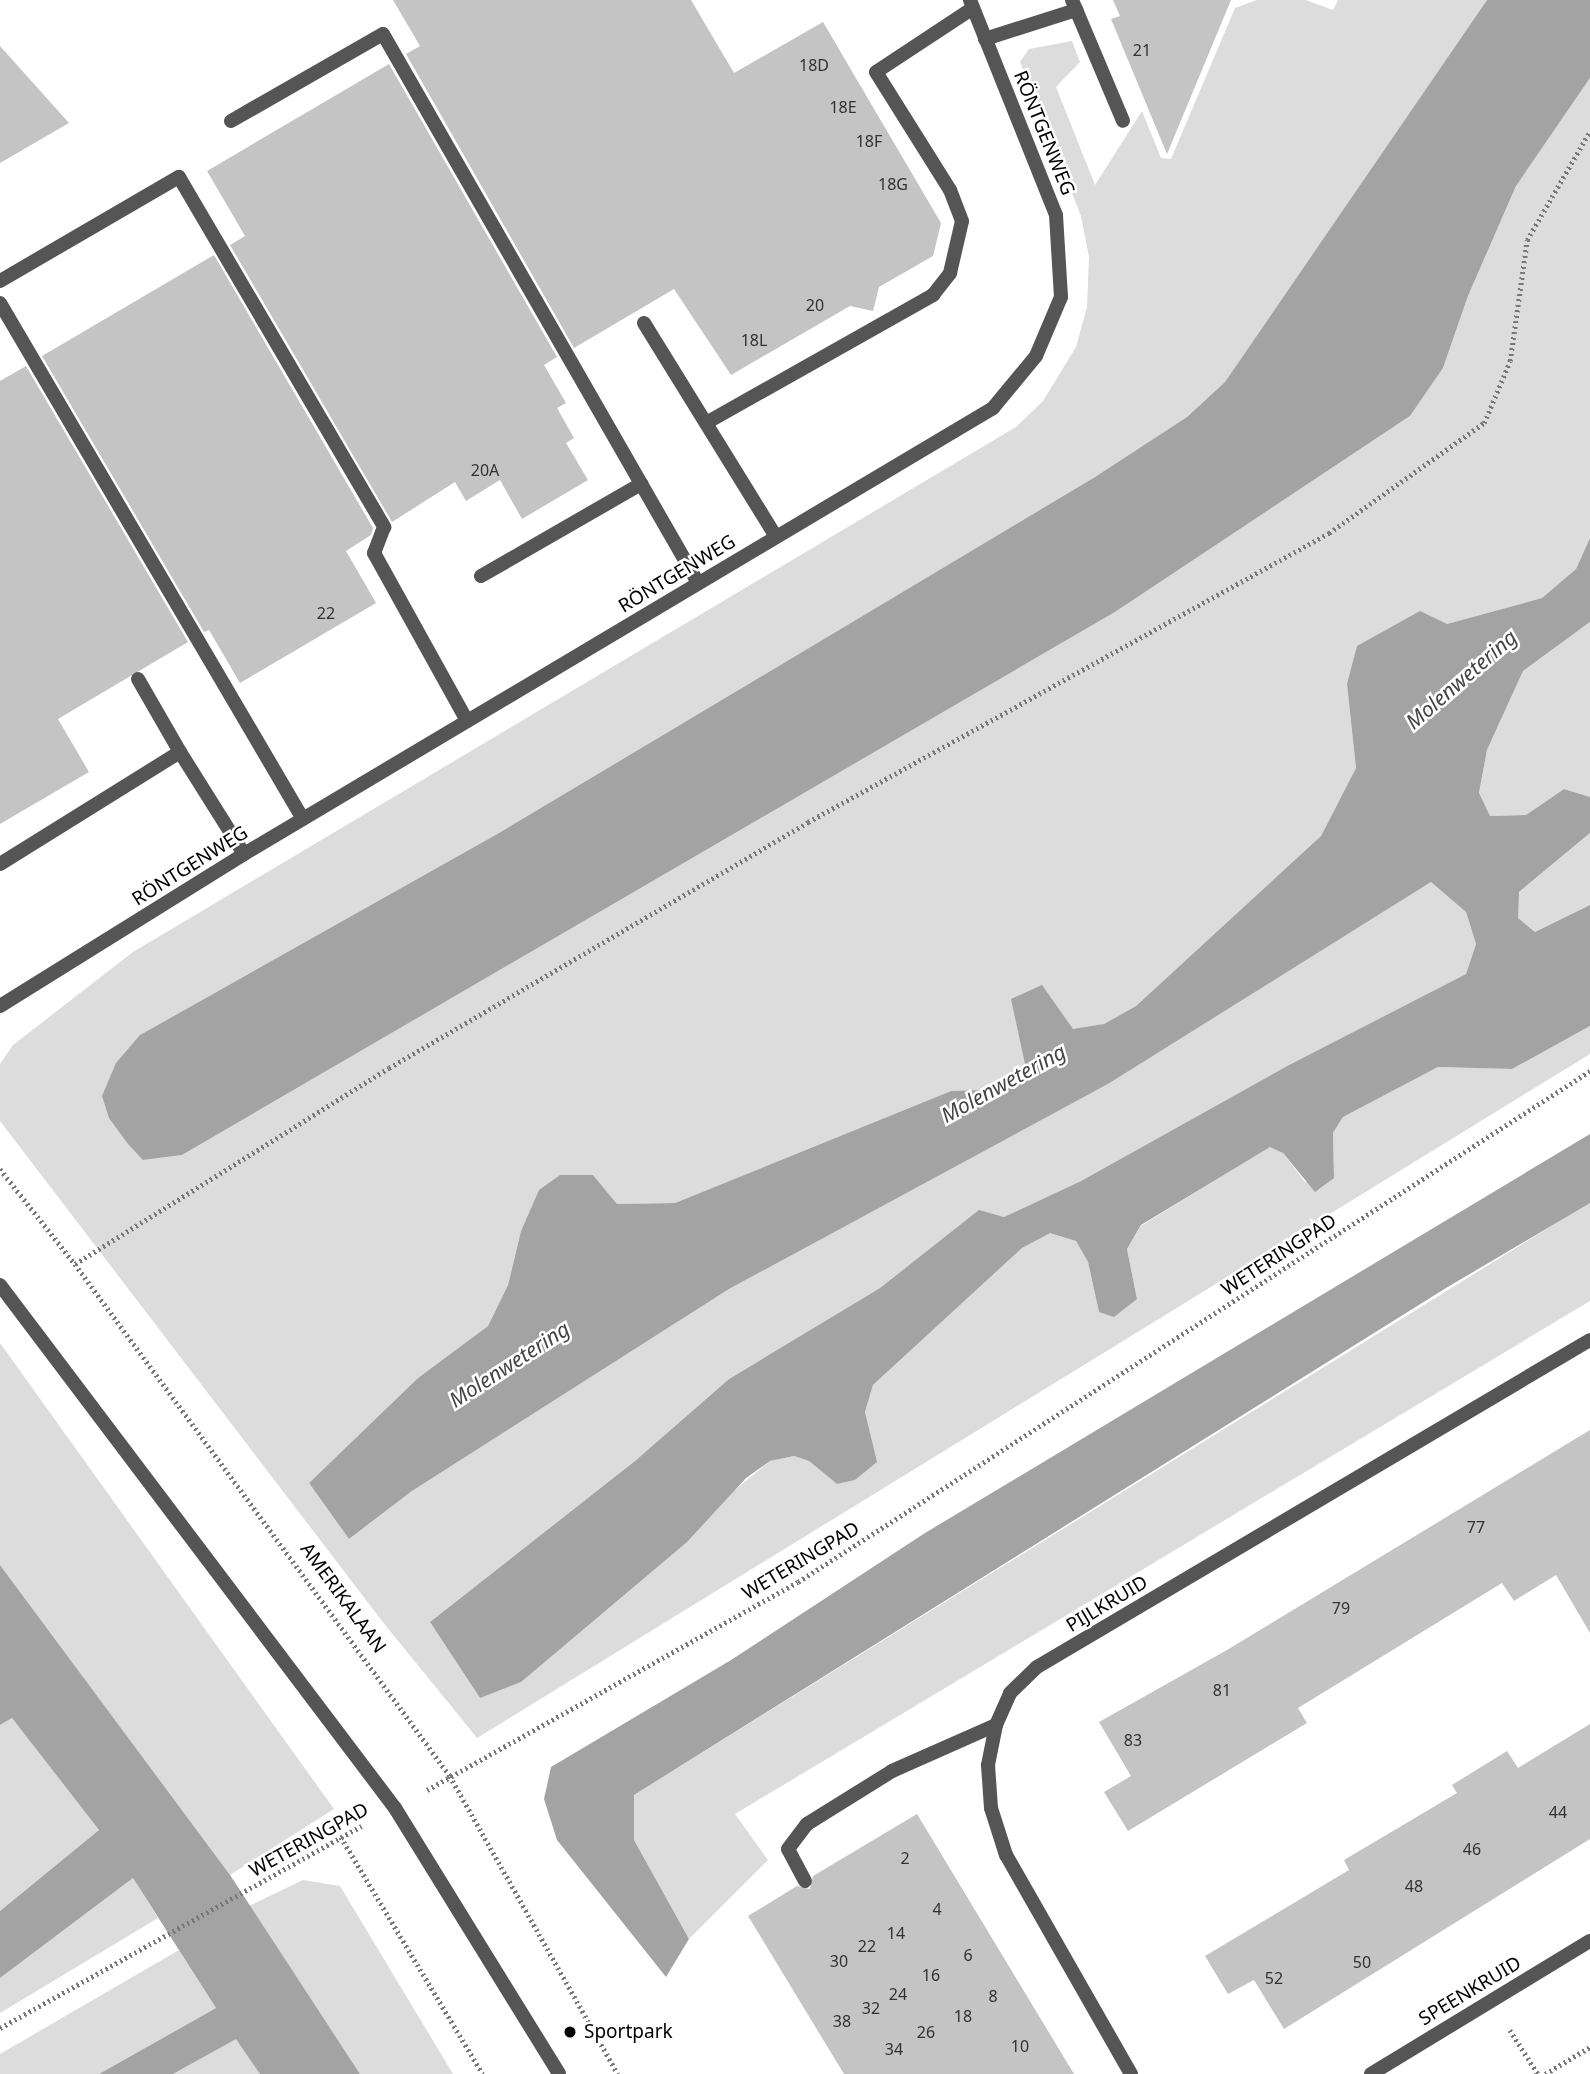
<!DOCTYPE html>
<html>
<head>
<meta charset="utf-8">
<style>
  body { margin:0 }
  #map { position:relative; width:1590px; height:2074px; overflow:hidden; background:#fff; font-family:"Noto Sans",sans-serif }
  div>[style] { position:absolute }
  .green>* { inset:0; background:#dcdcdc }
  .water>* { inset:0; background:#a3a3a3 }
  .building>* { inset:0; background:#c4c4c4 }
  .path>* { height:4.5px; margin-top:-2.25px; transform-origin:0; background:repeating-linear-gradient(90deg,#777 0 2px,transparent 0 5.5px) }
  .service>* { height:14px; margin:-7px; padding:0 7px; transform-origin:7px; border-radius:7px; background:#555 }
  .minor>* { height:14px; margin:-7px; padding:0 7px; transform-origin:7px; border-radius:7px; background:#555 }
  .tertiary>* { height:14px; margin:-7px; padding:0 7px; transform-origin:7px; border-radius:7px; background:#555 }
  .dots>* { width:19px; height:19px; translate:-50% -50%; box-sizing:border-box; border:4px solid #fff; border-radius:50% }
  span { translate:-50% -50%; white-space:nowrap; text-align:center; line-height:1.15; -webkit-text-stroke:5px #fff; paint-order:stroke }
  .number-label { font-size:16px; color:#313131 }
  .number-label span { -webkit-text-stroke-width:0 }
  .street-label { font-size:19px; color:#000 }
  .poi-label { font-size:19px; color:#000 }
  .left { translate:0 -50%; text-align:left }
  .water-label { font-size:21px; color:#444; font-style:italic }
</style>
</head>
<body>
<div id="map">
  <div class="green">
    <i style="clip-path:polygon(1257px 0,1306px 0,1333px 10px,1338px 0,1487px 0,1225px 382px,1187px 417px,1095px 477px,499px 833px,140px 1035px,143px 1160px,182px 1155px,1115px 612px,1410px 416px,1443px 368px,1468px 296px,1516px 186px,1590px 78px,1590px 538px,1576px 569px,1542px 598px,1447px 624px,1347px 684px,1356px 768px,1321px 836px,1136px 1006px,1104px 1024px,1073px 1030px,1025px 1064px,1007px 1089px,951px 1091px,675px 1203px,617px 1204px,593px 1175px,560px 1175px,539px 1191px,521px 1231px,508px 1285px,488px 1326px,418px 1378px,309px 1483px,349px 1539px,412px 1491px,729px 1289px,1108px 1084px,1431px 882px,1466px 912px,1476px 944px,1466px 974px,1289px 1065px,1081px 1181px,1004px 1217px,979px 1211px,880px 1288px,729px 1379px,635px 1461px,430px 1622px,480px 1698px,770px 1461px,794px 1456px,809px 1461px,837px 1484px,855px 1480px,876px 1462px,865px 1412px,873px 1385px,1022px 1248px,1050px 1232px,1076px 1241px,1088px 1262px,1099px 1312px,1137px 1299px,1127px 1249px,1141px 1226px,1270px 1146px,1283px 1153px,1305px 1182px,1334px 1178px,1333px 1133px,1343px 1117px,1438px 1067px,1512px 1069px,1590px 1026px,1590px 1054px,477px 1738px,382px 1621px,0 1121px,0 1064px,13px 1045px,133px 952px,1016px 427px,1043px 401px,1076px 347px,1087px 307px,1089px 257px,1081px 216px,1020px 62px,1029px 49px,1072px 41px,1080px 62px,1056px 87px,1095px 185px,1142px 111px,1161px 158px,1171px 159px,1235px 8px)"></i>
    <i style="clip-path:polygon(1590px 622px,1590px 797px,1564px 789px,1526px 815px,1489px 816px,1479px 794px,1487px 750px,1523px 671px)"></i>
    <i style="clip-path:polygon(1590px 833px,1590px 905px,1535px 932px,1518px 918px,1518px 893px)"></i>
    <i style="clip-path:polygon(1590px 1202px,1590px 1301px,735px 1814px,768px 1860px,689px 1939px,634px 1840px,634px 1795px)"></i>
    <i style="clip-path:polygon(0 1343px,334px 1809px,230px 1875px,0 1565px)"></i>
    <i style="clip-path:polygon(12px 1718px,99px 1830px,0 1911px,0 1725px)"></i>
    <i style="clip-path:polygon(133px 1878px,158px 1918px,0 2013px,0 1978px)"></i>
    <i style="clip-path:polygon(303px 1880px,340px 1886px,453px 2074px,360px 2074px,249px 1906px)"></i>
    <i style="clip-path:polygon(179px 1950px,216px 2008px,99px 2074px,0 2074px,0 2054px)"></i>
    <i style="clip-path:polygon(237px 2038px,260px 2074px,173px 2074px)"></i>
  </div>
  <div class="water">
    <i style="clip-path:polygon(1487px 0,1590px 0,1590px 78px,1516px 186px,1468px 296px,1443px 368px,1410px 416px,1115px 612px,182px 1155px,143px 1160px,128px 1144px,109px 1118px,102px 1096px,116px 1063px,140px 1035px,499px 833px,1095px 477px,1187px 417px,1225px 382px)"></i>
    <i style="clip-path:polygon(1590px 538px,1590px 622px,1523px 671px,1487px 750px,1479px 793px,1490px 816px,1526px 815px,1564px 789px,1590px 797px,1590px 833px,1519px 892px,1518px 918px,1535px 932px,1590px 905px,1590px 1026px,1512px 1069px,1438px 1067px,1343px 1117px,1333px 1133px,1334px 1178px,1315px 1192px,1283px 1153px,1270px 1147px,1141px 1225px,1127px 1249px,1137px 1299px,1114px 1317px,1099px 1312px,1088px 1262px,1076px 1241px,1050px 1233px,1022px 1248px,873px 1385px,865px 1412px,877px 1462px,855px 1480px,837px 1484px,809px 1461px,794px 1456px,770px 1461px,746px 1478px,687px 1542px,521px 1682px,480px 1698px,430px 1622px,635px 1461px,729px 1379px,880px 1288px,979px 1210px,1004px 1217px,1081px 1181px,1289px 1065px,1466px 974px,1476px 944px,1466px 912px,1431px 882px,1108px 1084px,729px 1289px,412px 1491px,349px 1539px,309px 1483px,418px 1378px,488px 1326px,508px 1285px,521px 1231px,539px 1190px,560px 1175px,593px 1175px,617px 1204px,675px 1203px,951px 1091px,1007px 1089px,1025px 1064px,1011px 999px,1042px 985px,1073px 1029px,1104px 1024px,1136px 1006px,1321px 836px,1356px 768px,1347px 684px,1357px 646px,1420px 611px,1447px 624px,1542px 598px,1576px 569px)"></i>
    <i style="clip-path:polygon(1590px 1134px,1590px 1203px,1446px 1288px,634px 1795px,634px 1840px,689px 1939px,666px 1977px,557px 1840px,544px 1799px,551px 1767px,731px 1660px,925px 1533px)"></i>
    <i style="clip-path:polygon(0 1565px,230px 1875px,360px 2074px,260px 2074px,236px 2039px,173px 2074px,99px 2074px,216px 2008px,133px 1878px,0 1978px,0 1911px,99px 1830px,12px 1718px,0 1725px)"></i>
  </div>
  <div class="building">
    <i style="clip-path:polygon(393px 0,691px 0,734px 73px,823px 22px,941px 223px,933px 256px,879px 287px,873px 311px,850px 306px,731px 375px,674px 289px,574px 348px,406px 54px,420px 46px)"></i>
    <i style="clip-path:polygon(1113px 0,1231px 0,1167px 154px,1111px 19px,1120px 16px)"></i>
    <i style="clip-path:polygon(0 46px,69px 123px,0 163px)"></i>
    <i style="clip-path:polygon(389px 64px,557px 357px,544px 365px,566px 403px,557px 408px,574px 438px,566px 443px,588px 480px,522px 519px,500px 480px,466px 501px,455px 482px,392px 522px,230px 245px,245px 236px,207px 171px)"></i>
    <i style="clip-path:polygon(214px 255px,373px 528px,371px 535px,346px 551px,376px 603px,240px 683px,209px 630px,204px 632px,42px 356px)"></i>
    <i style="clip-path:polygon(26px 366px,188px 642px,58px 719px,89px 772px,0 824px,0 381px)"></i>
    <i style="clip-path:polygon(1590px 1430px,1590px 1633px,1556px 1575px,1514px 1601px,1502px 1583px,1298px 1708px,1307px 1723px,1128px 1831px,1104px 1792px,1131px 1776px,1099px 1722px,1227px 1650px)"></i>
    <i style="clip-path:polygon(1590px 1724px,1590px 1839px,1284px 2029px,1254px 1980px,1228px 1994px,1205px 1956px,1349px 1870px,1344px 1860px,1457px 1793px,1452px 1785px,1507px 1751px,1518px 1768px)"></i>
    <i style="clip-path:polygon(917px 1814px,1074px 2074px,844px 2074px,748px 1916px,797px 1886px,810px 1889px,813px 1876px)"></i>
  </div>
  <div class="path">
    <i style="left:0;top:1169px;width:121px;rotate:51.7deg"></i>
    <i style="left:75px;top:1264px;width:635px;rotate:53.78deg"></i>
    <i style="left:450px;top:1776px;width:342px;rotate:60.6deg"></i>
    <i style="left:75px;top:1264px;width:370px;rotate:-32deg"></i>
    <i style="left:389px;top:1068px;width:486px;rotate:-30.4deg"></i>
    <i style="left:808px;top:822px;width:596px;rotate:-29.02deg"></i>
    <i style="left:1329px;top:533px;width:190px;rotate:-35.4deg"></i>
    <i style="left:1484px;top:423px;width:67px;rotate:-67.2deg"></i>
    <i style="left:1510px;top:361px;width:122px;rotate:-82deg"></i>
    <i style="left:1527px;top:240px;width:126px;rotate:-60deg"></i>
    <i style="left:427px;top:1790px;width:425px;rotate:-29.3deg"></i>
    <i style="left:798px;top:1582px;width:943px;rotate:-32.83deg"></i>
    <i style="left:341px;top:1837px;width:276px;rotate:59.1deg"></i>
    <i style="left:0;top:2028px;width:414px;rotate:-29.2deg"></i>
    <i style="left:1510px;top:2030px;width:52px;rotate:57.5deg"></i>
    <i style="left:1545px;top:2074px;width:52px;rotate:-31deg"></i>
  </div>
  <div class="service">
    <i style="left:1072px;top:0;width:131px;rotate:67.1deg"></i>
    <i style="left:985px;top:39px;width:96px;rotate:-17.7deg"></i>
    <i style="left:231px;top:121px;width:175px;rotate:-29.8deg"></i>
    <i style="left:383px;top:34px;width:633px;rotate:60.15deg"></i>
    <i style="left:0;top:281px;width:207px;rotate:-30.2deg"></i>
    <i style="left:179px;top:177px;width:406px;rotate:59.6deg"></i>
    <i style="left:384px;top:527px;width:28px;rotate:111deg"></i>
    <i style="left:374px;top:553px;width:192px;rotate:61deg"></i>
    <i style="left:0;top:303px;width:598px;rotate:59.58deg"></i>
    <i style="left:644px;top:323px;width:251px;rotate:58.3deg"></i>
    <i style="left:706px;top:423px;width:261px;rotate:-29.4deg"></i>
    <i style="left:933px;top:295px;width:28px;rotate:-52deg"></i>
    <i style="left:950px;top:273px;width:53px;rotate:-77deg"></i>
    <i style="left:962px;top:221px;width:33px;rotate:-111deg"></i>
    <i style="left:950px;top:190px;width:139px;rotate:-122.1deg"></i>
    <i style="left:876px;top:72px;width:116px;rotate:-33.4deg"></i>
    <i style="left:481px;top:576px;width:185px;rotate:-29.9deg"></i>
    <i style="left:138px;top:679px;width:84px;rotate:60.1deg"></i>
    <i style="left:0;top:864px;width:212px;rotate:-31.9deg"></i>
    <i style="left:180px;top:752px;width:120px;rotate:57.9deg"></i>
    <i style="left:805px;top:1881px;width:36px;rotate:-118deg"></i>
    <i style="left:788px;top:1849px;width:31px;rotate:-53deg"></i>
    <i style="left:807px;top:1824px;width:100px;rotate:-31.9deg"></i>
    <i style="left:892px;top:1771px;width:114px;rotate:-23.9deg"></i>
  </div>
  <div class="minor">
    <i style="left:0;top:1006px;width:287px;rotate:-31.9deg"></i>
    <i style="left:244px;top:854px;width:872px;rotate:-30.77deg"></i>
    <i style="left:993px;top:408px;width:67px;rotate:-50.4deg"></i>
    <i style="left:1036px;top:356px;width:64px;rotate:-67deg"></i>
    <i style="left:1061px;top:297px;width:82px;rotate:-93.5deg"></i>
    <i style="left:1056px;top:215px;width:232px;rotate:-111.8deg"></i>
    <i style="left:1131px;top:2074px;width:252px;rotate:-119.7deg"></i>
    <i style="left:1006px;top:1855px;width:49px;rotate:-107.7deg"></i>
    <i style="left:991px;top:1808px;width:43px;rotate:-94deg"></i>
    <i style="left:988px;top:1765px;width:41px;rotate:-78.7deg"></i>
    <i style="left:996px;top:1725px;width:35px;rotate:-66deg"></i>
    <i style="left:1010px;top:1693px;width:37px;rotate:-44deg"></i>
    <i style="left:1037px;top:1667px;width:642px;rotate:-30.6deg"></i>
    <i style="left:1371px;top:2074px;width:256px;rotate:-31.3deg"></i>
  </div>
  <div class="tertiary">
    <i style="left:0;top:1285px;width:655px;rotate:52.94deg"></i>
    <i style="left:395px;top:1808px;width:312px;rotate:58.3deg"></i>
  </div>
  <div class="dots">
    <i style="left:570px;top:2032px;background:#000"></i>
  </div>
  <div class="number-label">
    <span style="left:1142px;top:50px">21</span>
    <span style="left:814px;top:65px">18D</span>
    <span style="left:843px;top:107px">18E</span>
    <span style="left:869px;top:141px">18F</span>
    <span style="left:893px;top:184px">18G</span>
    <span style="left:815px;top:305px">20</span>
    <span style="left:754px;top:340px">18L</span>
    <span style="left:485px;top:470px">20A</span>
    <span style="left:326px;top:613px">22</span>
    <span style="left:1476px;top:1527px">77</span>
    <span style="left:1341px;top:1608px">79</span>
    <span style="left:1222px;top:1690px">81</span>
    <span style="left:1133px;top:1740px">83</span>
    <span style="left:1558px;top:1812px">44</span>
    <span style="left:1472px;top:1849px">46</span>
    <span style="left:905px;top:1858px">2</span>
    <span style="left:1414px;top:1886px">48</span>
    <span style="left:937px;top:1909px">4</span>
    <span style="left:896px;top:1933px">14</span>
    <span style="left:867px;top:1946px">22</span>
    <span style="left:968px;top:1955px">6</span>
    <span style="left:839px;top:1961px">30</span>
    <span style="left:1362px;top:1962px">50</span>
    <span style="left:931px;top:1975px">16</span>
    <span style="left:1274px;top:1978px">52</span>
    <span style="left:898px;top:1994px">24</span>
    <span style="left:993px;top:1996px">8</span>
    <span style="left:871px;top:2008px">32</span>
    <span style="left:963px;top:2016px">18</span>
    <span style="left:842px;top:2021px">38</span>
    <span style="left:926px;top:2032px">26</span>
    <span style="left:1020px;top:2046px">10</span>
    <span style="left:894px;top:2049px">34</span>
  </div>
  <div class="street-label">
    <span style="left:1044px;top:133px;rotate:68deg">RÖNTGENWEG</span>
    <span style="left:677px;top:574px;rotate:-31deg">RÖNTGENWEG</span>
    <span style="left:190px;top:866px;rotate:-32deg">RÖNTGENWEG</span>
    <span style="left:1279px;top:1255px;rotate:-33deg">WETERINGPAD</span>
    <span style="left:801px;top:1561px;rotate:-31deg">WETERINGPAD</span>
    <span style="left:343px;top:1598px;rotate:54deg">AMERIKALAAN</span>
    <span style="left:1107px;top:1604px;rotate:-31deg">PIJLKRUID</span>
    <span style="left:309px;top:1840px;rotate:-29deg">WETERINGPAD</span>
    <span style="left:1470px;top:1991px;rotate:-31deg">SPEENKRUID</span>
  </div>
  <div class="poi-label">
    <span class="left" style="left:584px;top:2032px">Sportpark</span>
  </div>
  <div class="water-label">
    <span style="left:1461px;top:679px;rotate:-41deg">Molenwetering</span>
    <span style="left:1003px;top:1083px;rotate:-29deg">Molenwetering</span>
    <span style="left:509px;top:1364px;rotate:-33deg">Molenwetering</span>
  </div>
</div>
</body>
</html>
